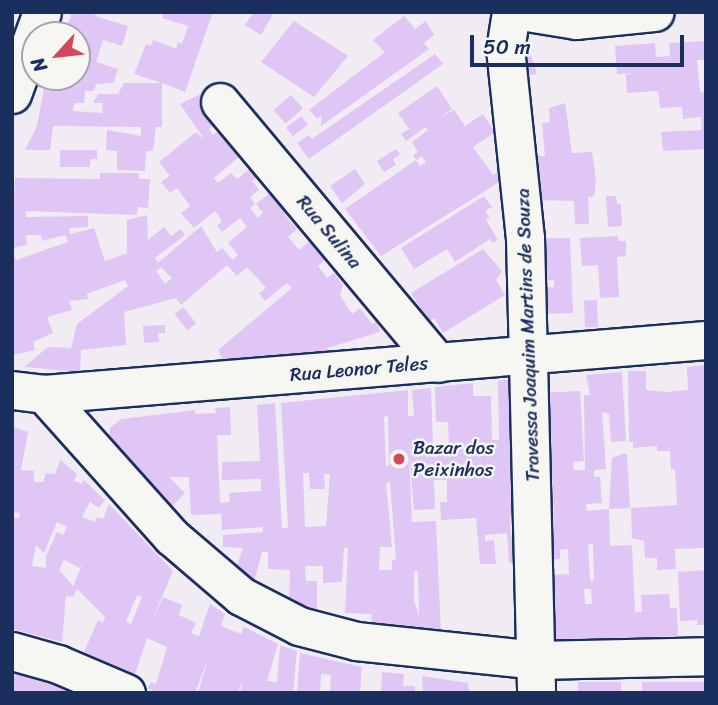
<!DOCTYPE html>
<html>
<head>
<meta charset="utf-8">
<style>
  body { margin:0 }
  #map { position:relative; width:718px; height:705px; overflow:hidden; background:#f1ecf3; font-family:Sriracha,sans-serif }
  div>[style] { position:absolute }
  .building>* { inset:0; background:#dfc6f5; transform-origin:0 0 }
  .roads { filter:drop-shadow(2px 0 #1b2f5e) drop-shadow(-2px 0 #1b2f5e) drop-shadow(0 2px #1b2f5e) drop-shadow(0 -2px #1b2f5e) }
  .minor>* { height:37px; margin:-18.5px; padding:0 18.5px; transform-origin:18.5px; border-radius:18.5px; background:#f6f6f2 }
  .dots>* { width:19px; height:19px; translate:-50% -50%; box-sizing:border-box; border:4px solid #f6f6f2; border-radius:50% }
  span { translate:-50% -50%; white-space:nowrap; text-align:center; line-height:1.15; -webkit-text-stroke:5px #f6f6f2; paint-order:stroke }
  .street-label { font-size:19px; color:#1b2f5e }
  .poi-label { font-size:19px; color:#1b2f5e }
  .left { translate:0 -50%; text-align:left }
  .frame { position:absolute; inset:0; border:14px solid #1b2f5e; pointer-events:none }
  .north { position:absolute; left:21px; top:21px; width:70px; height:70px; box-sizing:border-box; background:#f6f6f2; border:2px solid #9ea6b7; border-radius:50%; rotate:243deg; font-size:19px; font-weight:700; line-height:28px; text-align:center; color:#1b2f5e }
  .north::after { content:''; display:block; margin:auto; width:24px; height:32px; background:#d1495b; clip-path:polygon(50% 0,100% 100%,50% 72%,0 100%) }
  .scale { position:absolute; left:470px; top:35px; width:214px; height:32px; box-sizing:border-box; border:4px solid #1b2f5e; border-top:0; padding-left:9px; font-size:21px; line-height:24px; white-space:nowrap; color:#1b2f5e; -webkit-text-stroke:5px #f6f6f2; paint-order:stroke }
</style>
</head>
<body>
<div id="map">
  <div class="building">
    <i style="clip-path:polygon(72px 12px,96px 12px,95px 16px,128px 26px,122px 46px,103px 40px,96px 62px,118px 69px,113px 83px,96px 84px,94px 91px,85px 91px,84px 103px,74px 103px,73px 111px,102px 113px,103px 103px,93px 103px,98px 94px,118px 94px,124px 83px,162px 83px,134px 74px,146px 44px,151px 46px,153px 40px,176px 49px,178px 42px,182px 44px,188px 26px,162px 18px,164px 12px,213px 12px,185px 92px,162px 83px,162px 127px,156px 127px,153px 151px,146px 151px,145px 171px,117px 170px,117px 151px,106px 150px,107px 130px,141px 136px,141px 127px,53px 126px,50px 150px,25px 150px,37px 126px,46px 77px,77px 77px,77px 35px,64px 35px)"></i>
    <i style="clip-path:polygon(254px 12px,274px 12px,261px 35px,245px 25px)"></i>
    <i style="clip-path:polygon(404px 16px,415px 29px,426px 21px,434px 35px,424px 43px,429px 49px,321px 126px,322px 115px,317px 119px,309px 110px,385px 52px,373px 40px)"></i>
    <i style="clip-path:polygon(294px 21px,348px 56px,314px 97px,261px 62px)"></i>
    <i style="clip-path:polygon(706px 41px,706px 60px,697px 60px,700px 92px,706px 91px,706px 149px,663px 151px,661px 132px,702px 130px,701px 117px,683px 119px,682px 107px,660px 108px,658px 91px,627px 93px,626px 75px,634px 73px,617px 74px,615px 46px,655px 43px,656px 57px,670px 56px,669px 43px)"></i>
    <i style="clip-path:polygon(518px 52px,530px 52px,537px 74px,521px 76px)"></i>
    <i style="clip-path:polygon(435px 54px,443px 64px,309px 159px,297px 143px,309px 135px,312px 139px)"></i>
    <i style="clip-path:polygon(437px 86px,452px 109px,440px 117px,454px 110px,465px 126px,483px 114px,495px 132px,473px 147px,493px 175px,508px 166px,512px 174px,381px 256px,345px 209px,416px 160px,420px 166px,426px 162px,422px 156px,416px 160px,413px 155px,418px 152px,412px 142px,428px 130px,426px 127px,406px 141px,401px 134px,409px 129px,398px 113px)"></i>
    <i style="clip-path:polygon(evenodd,201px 94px,219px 122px,209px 129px,213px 135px,221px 129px,241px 155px,214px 178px,218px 183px,231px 173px,237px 179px,251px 168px,258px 177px,252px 181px,259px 190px,250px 197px,255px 204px,250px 208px,258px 218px,263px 213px,256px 204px,271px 192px,290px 210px,285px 215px,297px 229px,288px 237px,299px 250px,313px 238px,328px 257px,318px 266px,327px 278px,334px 273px,343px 285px,340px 295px,352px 314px,360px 308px,372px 324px,377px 321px,380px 332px,327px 348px,332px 357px,224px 363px,218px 350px,292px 288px,287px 283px,265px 301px,259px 293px,266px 288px,247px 267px,237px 276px,227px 265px,181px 305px,176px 298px,124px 312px,126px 345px,81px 350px,80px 372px,24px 367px,48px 347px,71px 348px,77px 324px,128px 286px,125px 280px,87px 294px,88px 299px,69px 301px,72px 310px,47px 317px,53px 333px,33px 342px,35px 350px,13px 355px,12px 252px,16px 260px,68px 242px,65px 235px,42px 241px,41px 235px,26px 235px,27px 245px,12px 248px,15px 178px,100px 179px,100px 173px,139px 173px,139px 179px,150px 179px,148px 208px,138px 207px,137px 215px,26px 211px,26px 217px,88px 216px,88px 227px,69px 228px,70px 234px,94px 228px,105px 261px,127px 253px,127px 220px,147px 215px,148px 240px,164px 227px,171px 236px,180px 229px,185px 235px,155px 258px,158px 263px,201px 226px,217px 252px,222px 248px,233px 260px,238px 255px,228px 243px,247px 227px,240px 218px,222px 232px,217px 226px,222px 221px,215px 211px,194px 228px,181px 213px,190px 206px,177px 188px,170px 193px,161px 182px,170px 176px,159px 162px,196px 132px,205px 140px,180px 104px,201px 94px,161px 267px,172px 278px,165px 284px,156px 271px,161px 267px)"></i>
    <i style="left:291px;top:95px;width:18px;height:23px;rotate:49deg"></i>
    <i style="clip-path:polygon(565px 103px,572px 153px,592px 152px,596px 181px,594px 196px,588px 197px,589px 224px,575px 224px,574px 201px,537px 200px,531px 156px,545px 156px,542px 123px,550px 122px,549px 108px)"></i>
    <i style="left:301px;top:116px;width:11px;height:19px;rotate:52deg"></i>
    <i style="clip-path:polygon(396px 149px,400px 154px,393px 159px,396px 165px,384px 172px,377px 161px)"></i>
    <i style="clip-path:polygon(60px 150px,97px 150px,97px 159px,90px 159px,90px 167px,60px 167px)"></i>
    <i style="clip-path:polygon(355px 169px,365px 184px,342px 203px,330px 186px)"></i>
    <i style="clip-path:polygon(484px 196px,492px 207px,485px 211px,490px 218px,486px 220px,498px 240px,492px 243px,490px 239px,455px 262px,447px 249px,414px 269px,401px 248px)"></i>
    <i style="clip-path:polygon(606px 196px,616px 196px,617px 204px,621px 204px,622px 226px,608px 227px)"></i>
    <i style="clip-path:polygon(618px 236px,618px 241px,626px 241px,626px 256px,617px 257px,619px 297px,600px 298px,598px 265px,582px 266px,580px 238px)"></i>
    <i style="clip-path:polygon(533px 238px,570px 238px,573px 313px,540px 314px,539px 288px,554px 287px,554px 280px,534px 281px)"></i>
    <i style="clip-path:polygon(483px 249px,502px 271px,496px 280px,505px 295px,443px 333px,434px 318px,429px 322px,411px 293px)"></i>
    <i style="left:597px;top:300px;width:27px;height:13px;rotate:88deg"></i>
    <i style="left:183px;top:307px;width:21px;height:11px;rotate:51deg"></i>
    <i style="clip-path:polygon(165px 325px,165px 333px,158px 333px,159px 342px,144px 343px,143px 326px)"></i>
    <i style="clip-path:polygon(704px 365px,706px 548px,675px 549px,676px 569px,657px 570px,657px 558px,645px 558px,644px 541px,632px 538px,631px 508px,677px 505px,675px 469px,671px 470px,670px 451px,657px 451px,657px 446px,633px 448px,633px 442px,629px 442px,628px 371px,646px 371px,646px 390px,666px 392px,688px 390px,687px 367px)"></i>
    <i style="clip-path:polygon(evenodd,622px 372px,626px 441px,611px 442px,609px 414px,602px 412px,606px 469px,594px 470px,594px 477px,600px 477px,602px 503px,586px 504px,587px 511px,609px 509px,610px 546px,632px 545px,635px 612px,642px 612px,641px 595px,669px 594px,670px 608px,677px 608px,678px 636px,551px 640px,550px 575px,569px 574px,568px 549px,560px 550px,560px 559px,546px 560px,543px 514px,554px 513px,552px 477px,542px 478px,539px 419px,551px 418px,551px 413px,542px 413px,540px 393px,580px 391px,584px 461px,573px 462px,574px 470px,585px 470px,584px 395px,590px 395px,586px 375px,622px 372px,588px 544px,593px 544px,594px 580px,590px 581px,588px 544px,622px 372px,584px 589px,591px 589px,592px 604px,585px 604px,584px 589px)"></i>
    <i style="clip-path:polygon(evenodd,518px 378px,525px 514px,510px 515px,511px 537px,526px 535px,527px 563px,509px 563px,507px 533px,485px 535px,485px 541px,494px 540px,496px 564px,480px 564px,476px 518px,441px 520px,440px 502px,447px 502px,447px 480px,434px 480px,435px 509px,414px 510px,409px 452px,412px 522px,436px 521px,441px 634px,371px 629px,372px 614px,345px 613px,348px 548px,344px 548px,342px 582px,323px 583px,323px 566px,305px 566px,306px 581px,317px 581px,317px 613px,289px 603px,290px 570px,268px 569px,268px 552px,262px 552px,254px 582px,235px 571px,243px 548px,223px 547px,223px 535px,263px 532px,263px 527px,222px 530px,221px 514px,191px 515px,189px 477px,169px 477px,185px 493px,169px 509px,108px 444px,110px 428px,121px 419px,195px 410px,195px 414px,216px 413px,215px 408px,230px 407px,231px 435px,217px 435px,220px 503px,230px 502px,229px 493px,261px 491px,261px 479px,222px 480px,222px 462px,260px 461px,257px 405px,275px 403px,282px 528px,288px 528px,281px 403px,408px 390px,408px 416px,414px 416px,412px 390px,431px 388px,433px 446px,449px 446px,448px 422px,436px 422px,435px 387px,473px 383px,473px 396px,491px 396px,492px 440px,499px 440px,498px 381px,518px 378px,388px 416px,389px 466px,386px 466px,384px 417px,388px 416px,518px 378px,303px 473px,309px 473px,310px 489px,325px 489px,324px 474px,330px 474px,326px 526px,305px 527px,303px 473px,518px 378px,390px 482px,396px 560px,392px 560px,392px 570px,379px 570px,380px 547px,392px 547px,386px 483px,390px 482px,518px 378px,414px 571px,418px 571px,419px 615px,414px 601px,414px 571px)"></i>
    <i style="clip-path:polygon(evenodd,12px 427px,28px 432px,21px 470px,34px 471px,34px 482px,43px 482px,46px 473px,55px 474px,60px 460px,77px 474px,74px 481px,82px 484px,84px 480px,105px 500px,99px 508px,90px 502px,82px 517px,95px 522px,97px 517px,103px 519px,109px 504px,173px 571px,149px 627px,163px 597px,182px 605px,179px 615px,196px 623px,191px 633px,199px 636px,210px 604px,225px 614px,221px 626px,241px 634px,244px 627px,278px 644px,267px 681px,277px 682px,280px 645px,297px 651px,293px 693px,240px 693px,243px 682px,237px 693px,198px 693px,208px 659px,195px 693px,158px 693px,148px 688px,151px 682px,156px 684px,167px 647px,147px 638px,134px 677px,84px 652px,98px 620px,103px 623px,105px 617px,77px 589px,73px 597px,66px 596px,62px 642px,12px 629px,12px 518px,19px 518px,20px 513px,12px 512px,12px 427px,57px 522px,67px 527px,63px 535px,57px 532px,46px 556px,46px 568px,32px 566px,36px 545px,44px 553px,57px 522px,12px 427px,64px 560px,80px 568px,84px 561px,73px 586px,59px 570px,64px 560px,12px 427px,137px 595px,142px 597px,131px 624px,126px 622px,137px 595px)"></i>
    <i style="clip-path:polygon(622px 454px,627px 454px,630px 508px,609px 509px,612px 458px)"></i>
    <i style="clip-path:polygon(706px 570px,706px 625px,697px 625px,697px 620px,680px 621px,678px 572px)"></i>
    <i style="clip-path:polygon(300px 653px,362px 667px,360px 693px,330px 693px,331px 675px,321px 674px,320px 693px,297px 693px)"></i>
    <i style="clip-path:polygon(16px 666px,71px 684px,70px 693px,12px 693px)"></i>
    <i style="clip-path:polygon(382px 672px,404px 674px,403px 686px,415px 686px,415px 693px,381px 693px)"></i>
    <i style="clip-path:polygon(422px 676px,468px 683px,469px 693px,423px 693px)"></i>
    <i style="left:578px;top:682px;width:43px;height:11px"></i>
    <i style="left:642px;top:682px;width:64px;height:11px"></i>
  </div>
  <div class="roads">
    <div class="minor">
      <i style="left:511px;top:12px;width:36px;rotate:99deg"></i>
      <i style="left:505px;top:48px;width:191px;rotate:84deg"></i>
      <i style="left:525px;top:238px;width:455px;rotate:88.6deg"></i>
      <i style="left:527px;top:12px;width:50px;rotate:9.3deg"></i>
      <i style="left:576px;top:20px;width:79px;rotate:-5.8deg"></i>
      <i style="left:12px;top:94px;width:87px;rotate:-69.9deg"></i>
      <i style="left:220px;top:102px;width:340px;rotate:50.1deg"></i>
      <i style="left:12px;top:390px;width:32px;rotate:7deg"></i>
      <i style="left:44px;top:394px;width:664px;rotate:-4.66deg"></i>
      <i style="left:44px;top:394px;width:192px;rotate:48.2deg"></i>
      <i style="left:172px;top:537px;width:91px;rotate:40.5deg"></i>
      <i style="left:241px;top:596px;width:65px;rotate:27.3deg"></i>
      <i style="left:299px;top:626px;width:59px;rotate:14.7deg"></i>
      <i style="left:356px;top:641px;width:181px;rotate:6deg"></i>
      <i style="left:536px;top:660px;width:170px;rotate:-1.3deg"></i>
      <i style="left:12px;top:651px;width:48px;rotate:15.8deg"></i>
      <i style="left:58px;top:664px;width:74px;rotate:23.1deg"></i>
    </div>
  </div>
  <div class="dots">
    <i style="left:399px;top:459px;background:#d1495b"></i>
  </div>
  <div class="street-label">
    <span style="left:329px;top:232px;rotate:50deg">Rua Sulina</span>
    <span style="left:528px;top:335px;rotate:-92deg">Travessa Joaquim Martins de Souza</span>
    <span style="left:359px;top:369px;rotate:-5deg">Rua Leonor Teles</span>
  </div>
  <div class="poi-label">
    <span class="left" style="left:413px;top:459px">Bazar dos<br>Peixinhos</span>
  </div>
  <div class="frame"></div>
  <div class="north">N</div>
  <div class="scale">50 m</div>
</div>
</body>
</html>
